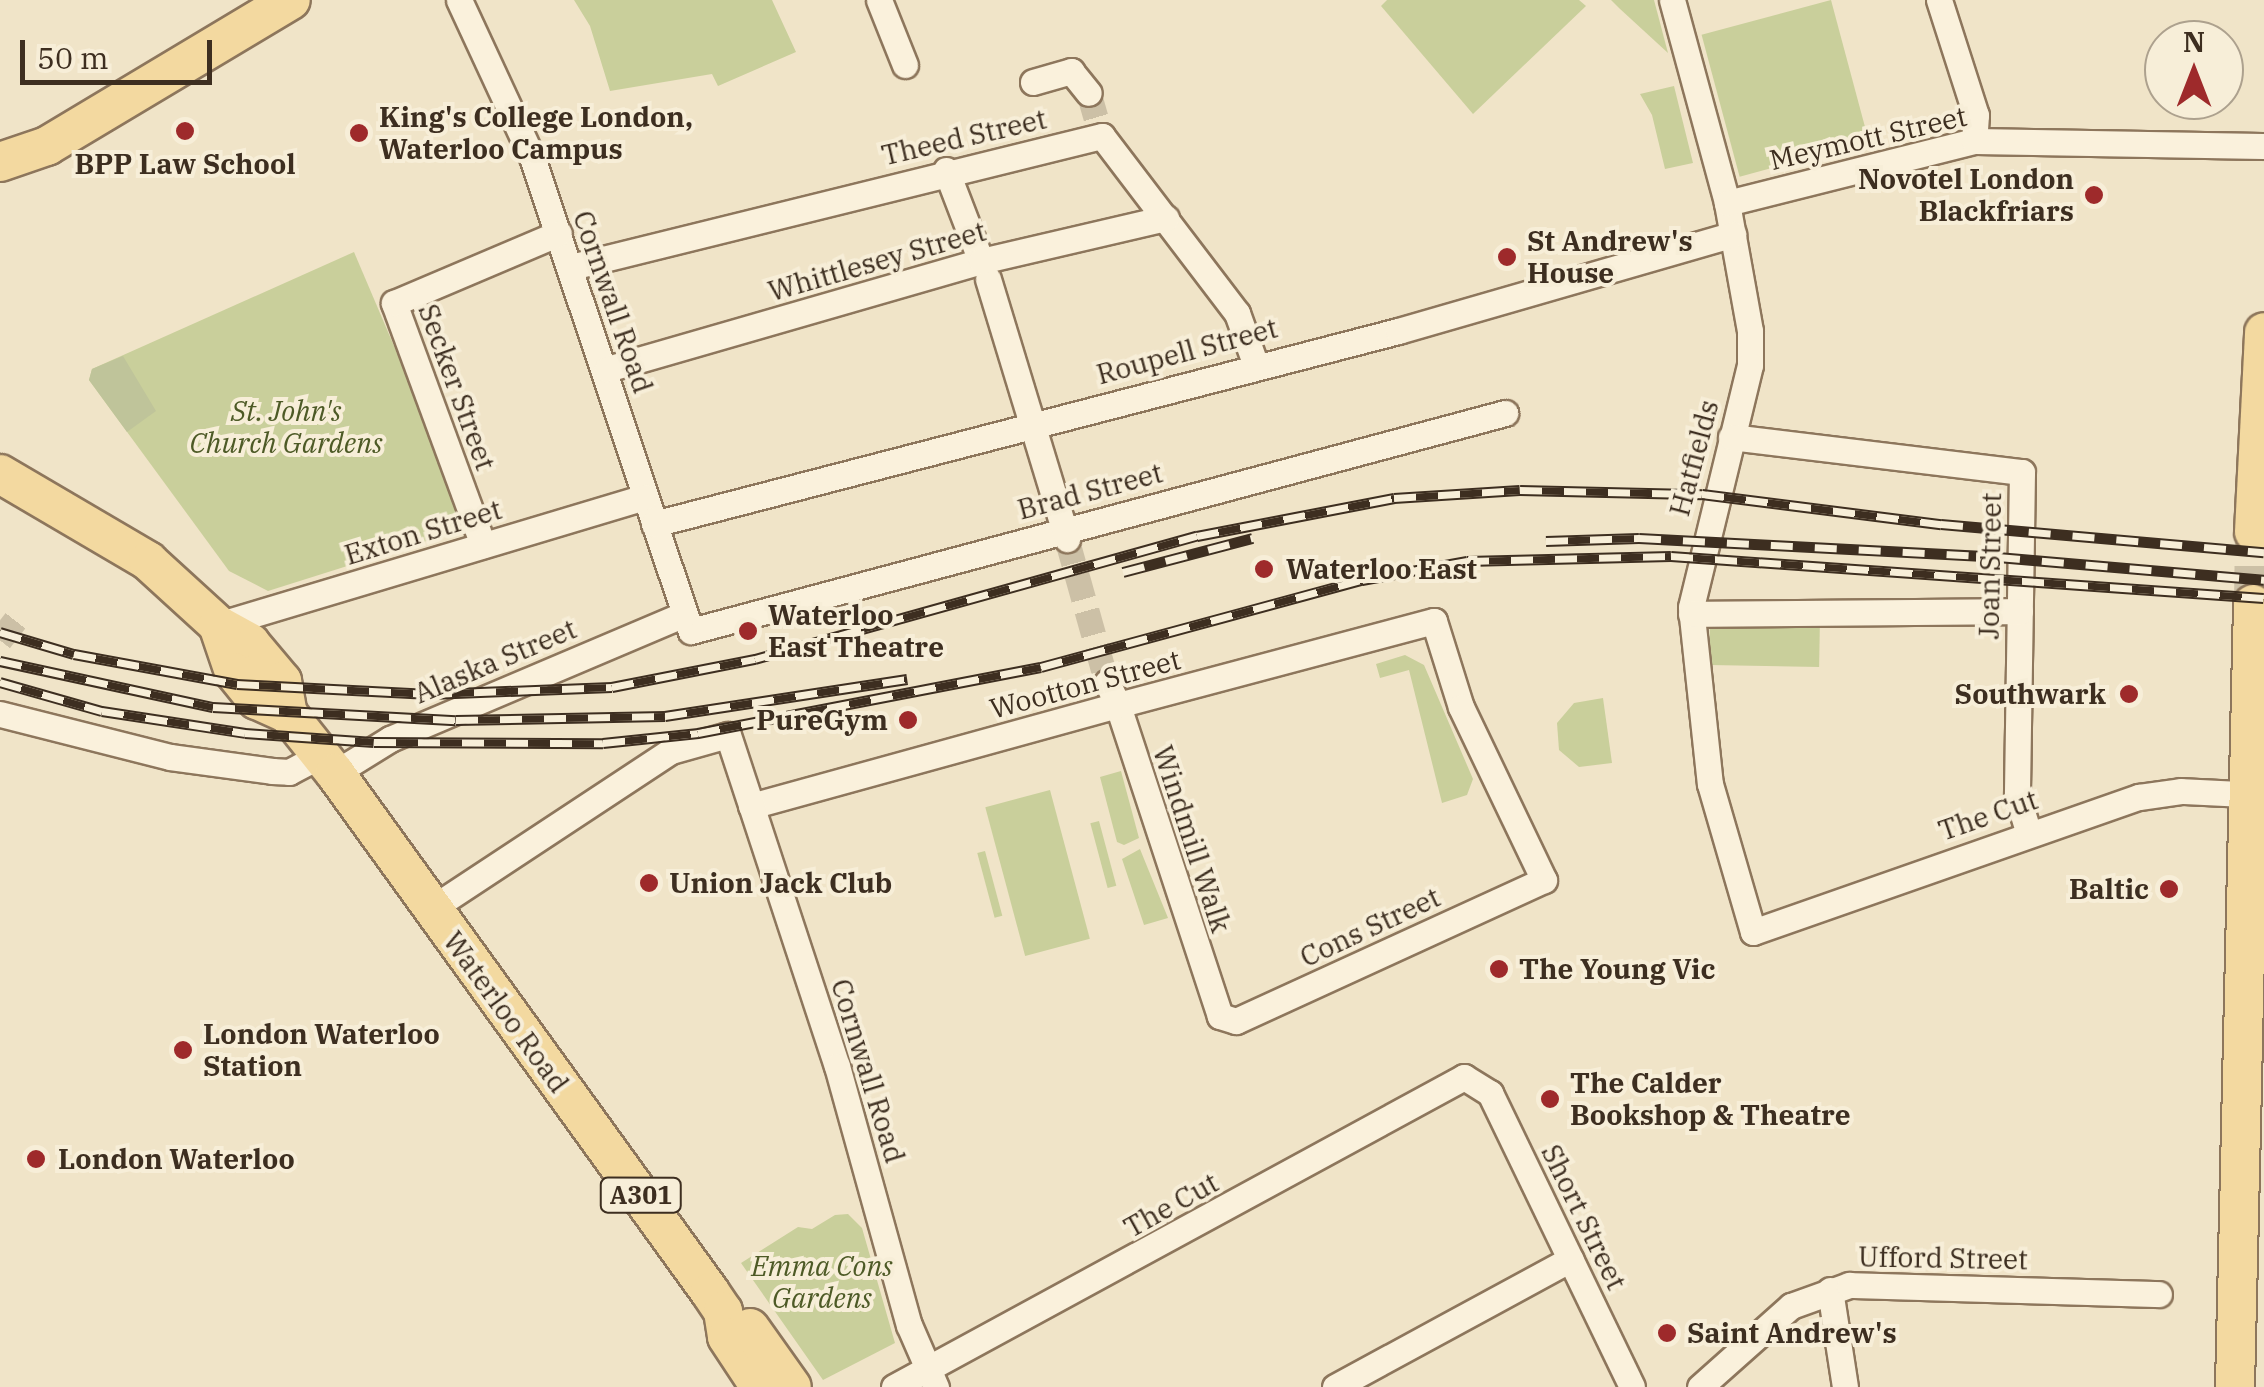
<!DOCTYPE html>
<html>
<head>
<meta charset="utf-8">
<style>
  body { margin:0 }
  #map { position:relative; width:2264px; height:1387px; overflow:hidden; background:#f0e4c8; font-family:"IBM Plex Serif",serif }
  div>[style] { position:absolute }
  .green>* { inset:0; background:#c9cf9b; transform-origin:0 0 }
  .cemetery>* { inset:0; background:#bfc49a }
  .street-tunnel>* { height:25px; margin-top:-12.5px; transform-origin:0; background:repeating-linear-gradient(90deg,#ccc0a6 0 25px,transparent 0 37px) }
  .primary-tunnel>* { height:38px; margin-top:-19px; transform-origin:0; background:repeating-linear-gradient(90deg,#ccc0a6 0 38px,transparent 0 57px) }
  .roads { filter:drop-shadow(2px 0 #8d765c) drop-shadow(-2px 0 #8d765c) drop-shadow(0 2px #8d765c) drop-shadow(0 -2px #8d765c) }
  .street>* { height:25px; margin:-12.5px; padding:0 12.5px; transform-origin:12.5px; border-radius:12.5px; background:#faf1dc }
  .primary>* { height:38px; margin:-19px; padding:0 19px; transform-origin:19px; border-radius:19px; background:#f3d9a0 }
  .rail>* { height:11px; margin-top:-5.5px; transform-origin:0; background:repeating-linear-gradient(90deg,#f7eed8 0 22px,#3d2e20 0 44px); box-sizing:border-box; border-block:2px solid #3d2e20 }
  .dots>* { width:28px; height:28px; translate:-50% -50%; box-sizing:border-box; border:5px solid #f7eed8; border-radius:50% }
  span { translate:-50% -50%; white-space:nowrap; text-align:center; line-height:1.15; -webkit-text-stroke:8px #f7eed8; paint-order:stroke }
  .shield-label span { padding:2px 8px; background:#f7eed8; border:2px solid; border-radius:8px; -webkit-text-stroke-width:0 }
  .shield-label { font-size:25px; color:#3d2e20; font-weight:700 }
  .poi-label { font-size:28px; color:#3d2e20; font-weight:700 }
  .left { translate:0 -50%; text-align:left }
  .right { translate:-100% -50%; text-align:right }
  .street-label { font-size:28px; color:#3d2e20 }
  .park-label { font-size:28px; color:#4d5a26; font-style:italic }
  .north { position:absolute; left:2144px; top:20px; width:100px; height:100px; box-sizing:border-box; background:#f7eed8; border:2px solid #ada18e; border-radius:50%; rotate:0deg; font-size:28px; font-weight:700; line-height:40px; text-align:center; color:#3d2e20 }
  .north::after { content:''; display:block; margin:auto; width:35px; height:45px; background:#9e2a2b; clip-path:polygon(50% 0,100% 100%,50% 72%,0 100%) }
  .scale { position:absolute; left:20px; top:40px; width:192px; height:45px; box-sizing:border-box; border:5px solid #3d2e20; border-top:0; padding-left:12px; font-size:30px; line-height:35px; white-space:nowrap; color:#3d2e20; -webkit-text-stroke:8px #f7eed8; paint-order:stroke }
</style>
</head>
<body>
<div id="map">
  <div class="green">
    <i style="clip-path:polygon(574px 0,772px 0,796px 52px,718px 86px,712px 74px,610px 91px,590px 26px)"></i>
    <i style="clip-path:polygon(1387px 0,1579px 0,1586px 6px,1473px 114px,1381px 6px)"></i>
    <i style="clip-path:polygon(1611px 0,1654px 0,1668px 53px,1619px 8px)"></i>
    <i style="left:1831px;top:0;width:147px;height:134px;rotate:75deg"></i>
    <i style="clip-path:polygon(1674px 86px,1693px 163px,1665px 169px,1652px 115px,1640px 94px)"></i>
    <i style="clip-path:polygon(354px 252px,471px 527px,268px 591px,229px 571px,89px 380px,92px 369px)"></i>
    <i style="left:1710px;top:616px;width:110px;height:49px;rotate:1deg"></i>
    <i style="clip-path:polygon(1405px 655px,1424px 665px,1473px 779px,1467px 795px,1442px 803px,1409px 670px,1380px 678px,1376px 664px)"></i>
    <i style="clip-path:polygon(1603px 698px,1612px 763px,1579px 767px,1559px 750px,1557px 723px,1574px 703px)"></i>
    <i style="clip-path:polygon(1121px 771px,1139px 838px,1124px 845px,1117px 842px,1100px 777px)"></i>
    <i style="left:1050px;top:790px;width:154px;height:67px;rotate:75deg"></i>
    <i style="left:1099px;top:821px;width:67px;height:9px;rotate:75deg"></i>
    <i style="clip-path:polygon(1140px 849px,1168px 918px,1144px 925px,1122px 859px)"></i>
    <i style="left:985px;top:851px;width:67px;height:8px;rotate:75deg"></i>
    <i style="clip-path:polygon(835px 1215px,848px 1214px,862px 1228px,895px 1343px,823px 1380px,741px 1263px,798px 1227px,812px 1229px)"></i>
  </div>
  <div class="cemetery">
    <i style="clip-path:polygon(123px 356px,156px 411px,127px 432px,89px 380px,92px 369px)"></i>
  </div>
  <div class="street-tunnel">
    <i style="left:1089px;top:93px;width:33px;rotate:74deg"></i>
    <i style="left:1067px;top:539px;width:148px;rotate:74.4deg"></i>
    <i style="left:0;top:640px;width:34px;rotate:-52deg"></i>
  </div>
  <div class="primary-tunnel">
    <i style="left:2253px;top:604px;width:72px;rotate:-89.2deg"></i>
  </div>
  <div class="roads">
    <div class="street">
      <i style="left:459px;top:0;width:173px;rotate:65.1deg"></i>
      <i style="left:532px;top:157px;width:500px;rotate:71.5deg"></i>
      <i style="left:691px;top:631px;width:843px;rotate:-14.99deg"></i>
      <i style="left:879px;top:0;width:70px;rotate:68.2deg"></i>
      <i style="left:1672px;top:0;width:210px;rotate:74.8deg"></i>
      <i style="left:1727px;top:203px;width:130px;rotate:79.8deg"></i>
      <i style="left:1750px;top:331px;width:34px;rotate:90deg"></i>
      <i style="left:1750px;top:365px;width:249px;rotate:103.7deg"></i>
      <i style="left:1691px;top:607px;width:178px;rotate:83.9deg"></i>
      <i style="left:1710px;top:784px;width:154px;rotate:73.8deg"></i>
      <i style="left:1753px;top:932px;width:409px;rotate:-19.3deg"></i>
      <i style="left:2139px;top:797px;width:42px;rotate:-8.1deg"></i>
      <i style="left:2181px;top:791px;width:82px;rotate:2.8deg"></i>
      <i style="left:1939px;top:0;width:121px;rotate:72.2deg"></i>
      <i style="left:1976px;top:115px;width:26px;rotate:94deg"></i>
      <i style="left:1033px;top:82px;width:40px;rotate:-16deg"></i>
      <i style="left:1071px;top:71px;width:28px;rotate:51deg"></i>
      <i style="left:946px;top:170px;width:97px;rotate:69deg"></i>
      <i style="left:1727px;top:203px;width:255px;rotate:-14.1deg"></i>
      <i style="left:1974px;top:141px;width:290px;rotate:1deg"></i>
      <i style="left:571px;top:267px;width:547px;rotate:-13.86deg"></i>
      <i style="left:1102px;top:136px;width:223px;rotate:52.7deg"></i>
      <i style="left:1237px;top:313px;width:53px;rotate:70.2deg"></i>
      <i style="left:988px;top:279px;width:272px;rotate:73.1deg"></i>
      <i style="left:607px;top:369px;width:389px;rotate:-16.1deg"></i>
      <i style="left:981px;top:261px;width:190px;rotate:-13.1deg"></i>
      <i style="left:1731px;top:437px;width:293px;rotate:6.9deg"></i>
      <i style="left:2022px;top:472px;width:323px;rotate:90.9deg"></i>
      <i style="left:2017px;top:795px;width:38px;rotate:73deg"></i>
      <i style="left:654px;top:524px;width:769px;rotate:-14.54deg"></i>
      <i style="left:1398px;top:331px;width:349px;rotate:-16.1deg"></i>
      <i style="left:483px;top:545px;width:258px;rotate:-110.2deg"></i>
      <i style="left:394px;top:303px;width:179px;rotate:-23deg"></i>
      <i style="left:1691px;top:614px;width:329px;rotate:-0.5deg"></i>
      <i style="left:218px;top:625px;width:446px;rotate:-16.7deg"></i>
      <i style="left:0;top:714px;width:175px;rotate:14.2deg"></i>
      <i style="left:170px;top:757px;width:103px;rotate:7.8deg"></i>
      <i style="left:272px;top:771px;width:17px;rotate:3deg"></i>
      <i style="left:289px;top:772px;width:36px;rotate:-28deg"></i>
      <i style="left:335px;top:773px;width:65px;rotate:-31.7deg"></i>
      <i style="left:390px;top:739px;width:320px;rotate:-23deg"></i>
      <i style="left:751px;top:806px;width:381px;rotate:-15.4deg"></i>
      <i style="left:1118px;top:705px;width:327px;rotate:-14.9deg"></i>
      <i style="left:1434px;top:621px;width:90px;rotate:72.6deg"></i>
      <i style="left:1461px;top:707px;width:192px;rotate:64.4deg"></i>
      <i style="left:1544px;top:880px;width:339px;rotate:155.4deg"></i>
      <i style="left:1236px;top:1021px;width:17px;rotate:-163deg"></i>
      <i style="left:1220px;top:1016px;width:327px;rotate:-108.2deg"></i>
      <i style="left:1118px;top:705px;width:25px;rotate:-116deg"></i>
      <i style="left:431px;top:909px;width:287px;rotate:-33.4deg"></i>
      <i style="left:671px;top:751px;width:59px;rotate:-15.7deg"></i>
      <i style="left:728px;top:735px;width:348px;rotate:71.8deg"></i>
      <i style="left:837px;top:1066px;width:269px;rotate:74.5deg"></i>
      <i style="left:909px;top:1325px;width:68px;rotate:66.5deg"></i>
      <i style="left:1830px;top:1290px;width:98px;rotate:81.2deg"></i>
      <i style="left:894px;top:1387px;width:649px;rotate:-28.54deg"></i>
      <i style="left:1464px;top:1077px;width:31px;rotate:32deg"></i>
      <i style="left:1490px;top:1093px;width:326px;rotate:64.2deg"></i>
      <i style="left:1335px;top:1387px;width:268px;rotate:-28.5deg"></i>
      <i style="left:1700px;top:1387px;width:122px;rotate:-41.7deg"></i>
      <i style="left:1791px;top:1306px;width:62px;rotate:-19.9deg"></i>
      <i style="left:1849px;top:1285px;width:310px;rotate:1.7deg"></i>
    </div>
    <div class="primary">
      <i style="left:0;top:162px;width:50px;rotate:-18.8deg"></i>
      <i style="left:47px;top:146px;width:284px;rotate:-30.9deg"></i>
      <i style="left:0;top:474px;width:172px;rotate:30.4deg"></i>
      <i style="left:148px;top:561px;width:95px;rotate:42.4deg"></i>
      <i style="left:218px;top:625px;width:37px;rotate:29deg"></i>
      <i style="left:250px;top:643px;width:50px;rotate:49.9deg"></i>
      <i style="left:282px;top:681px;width:34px;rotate:80deg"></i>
      <i style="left:2254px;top:532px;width:200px;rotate:-87.1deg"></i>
      <i style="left:218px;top:625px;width:50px;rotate:71.2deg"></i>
      <i style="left:234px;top:672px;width:36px;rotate:51deg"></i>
      <i style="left:257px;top:700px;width:34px;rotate:24deg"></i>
      <i style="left:288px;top:714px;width:75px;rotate:51.5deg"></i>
      <i style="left:335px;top:773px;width:640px;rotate:54.15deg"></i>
      <i style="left:710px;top:1292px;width:23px;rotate:56deg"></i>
      <i style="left:723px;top:1311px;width:26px;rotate:81deg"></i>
      <i style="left:727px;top:1337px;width:60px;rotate:56.6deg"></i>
      <i style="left:750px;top:1328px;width:72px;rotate:54.6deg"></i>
      <i style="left:2235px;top:1387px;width:783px;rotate:-88.68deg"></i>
    </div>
  </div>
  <div class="rail">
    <i style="left:1546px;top:541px;width:93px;rotate:-1.8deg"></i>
    <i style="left:1639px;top:538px;width:360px;rotate:3deg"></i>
    <i style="left:1998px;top:557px;width:267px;rotate:4.9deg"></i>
    <i style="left:1123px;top:572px;width:134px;rotate:-14.7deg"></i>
    <i style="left:0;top:632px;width:77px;rotate:16.6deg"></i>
    <i style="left:74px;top:654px;width:166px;rotate:10.4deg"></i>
    <i style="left:237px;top:684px;width:193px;rotate:3deg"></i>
    <i style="left:430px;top:694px;width:182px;rotate:-2.2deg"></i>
    <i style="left:612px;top:687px;width:146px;rotate:-11.1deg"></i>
    <i style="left:755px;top:659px;width:459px;rotate:-15.6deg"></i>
    <i style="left:1197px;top:536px;width:201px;rotate:-10.9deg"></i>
    <i style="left:1394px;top:498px;width:126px;rotate:-3.6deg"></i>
    <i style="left:1520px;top:490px;width:182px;rotate:1.3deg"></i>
    <i style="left:1702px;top:494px;width:241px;rotate:7.2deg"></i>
    <i style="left:1941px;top:524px;width:324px;rotate:5deg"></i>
    <i style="left:0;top:661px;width:218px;rotate:12.2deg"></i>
    <i style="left:213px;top:707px;width:243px;rotate:3.1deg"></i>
    <i style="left:456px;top:720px;width:209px;rotate:-1.1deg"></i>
    <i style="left:665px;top:716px;width:245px;rotate:-8.7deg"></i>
    <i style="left:0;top:682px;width:106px;rotate:15.9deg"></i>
    <i style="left:102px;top:711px;width:145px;rotate:8.7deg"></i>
    <i style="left:245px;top:733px;width:129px;rotate:4deg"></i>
    <i style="left:374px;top:742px;width:229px;rotate:0.3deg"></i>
    <i style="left:603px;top:743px;width:96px;rotate:-6deg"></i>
    <i style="left:698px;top:733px;width:349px;rotate:-10.9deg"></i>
    <i style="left:1041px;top:667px;width:333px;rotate:-15.2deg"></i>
    <i style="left:1362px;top:580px;width:107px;rotate:-10.3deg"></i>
    <i style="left:1467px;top:561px;width:204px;rotate:-1.4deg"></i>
    <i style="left:1671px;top:556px;width:594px;rotate:4.05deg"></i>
  </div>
  <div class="dots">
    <i style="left:185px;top:131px;background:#9e2a2b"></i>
    <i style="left:359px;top:133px;background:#9e2a2b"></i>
    <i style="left:2094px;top:195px;background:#9e2a2b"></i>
    <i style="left:1507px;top:257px;background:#9e2a2b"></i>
    <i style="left:1264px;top:569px;background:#9e2a2b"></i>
    <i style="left:748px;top:631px;background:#9e2a2b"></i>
    <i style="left:2129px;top:694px;background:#9e2a2b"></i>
    <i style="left:908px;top:720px;background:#9e2a2b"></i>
    <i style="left:649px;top:883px;background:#9e2a2b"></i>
    <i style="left:2169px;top:889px;background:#9e2a2b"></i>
    <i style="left:1499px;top:969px;background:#9e2a2b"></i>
    <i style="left:183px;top:1050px;background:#9e2a2b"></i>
    <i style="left:1550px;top:1099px;background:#9e2a2b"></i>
    <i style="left:36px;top:1159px;background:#9e2a2b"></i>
    <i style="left:1667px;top:1333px;background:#9e2a2b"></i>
  </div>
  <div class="shield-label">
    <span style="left:641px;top:1195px">A301</span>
  </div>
  <div class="poi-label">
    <span class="left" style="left:379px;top:133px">King's College London,<br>Waterloo Campus</span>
    <span style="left:185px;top:164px">BPP Law School</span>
    <span class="right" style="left:2074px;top:195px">Novotel London<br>Blackfriars</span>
    <span class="left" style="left:1527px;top:257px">St Andrew's<br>House</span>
    <span class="left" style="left:1286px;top:569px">Waterloo East</span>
    <span class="left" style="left:768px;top:631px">Waterloo<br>East Theatre</span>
    <span class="right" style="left:2106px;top:694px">Southwark</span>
    <span class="right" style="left:888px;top:720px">PureGym</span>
    <span class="left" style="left:669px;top:883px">Union Jack Club</span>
    <span class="right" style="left:2149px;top:889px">Baltic</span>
    <span class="left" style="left:1519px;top:969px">The Young Vic</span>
    <span class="left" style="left:203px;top:1050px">London Waterloo<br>Station</span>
    <span class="left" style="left:1570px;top:1099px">The Calder<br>Bookshop &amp; Theatre</span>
    <span class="left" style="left:58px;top:1159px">London Waterloo</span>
    <span class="left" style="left:1687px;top:1333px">Saint Andrew's</span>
  </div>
  <div class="street-label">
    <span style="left:964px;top:137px;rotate:-13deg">Theed Street</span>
    <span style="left:1868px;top:138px;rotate:-13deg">Meymott Street</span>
    <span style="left:877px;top:261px;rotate:-16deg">Whittlesey Street</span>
    <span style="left:613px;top:302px;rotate:71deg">Cornwall Road</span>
    <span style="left:1187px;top:351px;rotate:-15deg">Roupell Street</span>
    <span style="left:457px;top:387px;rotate:70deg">Secker Street</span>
    <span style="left:1694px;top:458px;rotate:-75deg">Hatfields</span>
    <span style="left:1090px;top:491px;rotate:-15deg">Brad Street</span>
    <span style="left:423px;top:532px;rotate:-17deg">Exton Street</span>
    <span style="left:1990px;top:566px;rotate:-89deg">Joan Street</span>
    <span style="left:495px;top:661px;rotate:-23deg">Alaska Street</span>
    <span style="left:1085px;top:684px;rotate:-15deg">Wootton Street</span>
    <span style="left:1988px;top:815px;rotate:-19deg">The Cut</span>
    <span style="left:1192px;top:839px;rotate:72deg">Windmill Walk</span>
    <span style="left:1370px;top:927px;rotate:-25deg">Cons Street</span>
    <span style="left:506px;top:1012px;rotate:54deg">Waterloo Road</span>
    <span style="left:868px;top:1071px;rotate:73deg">Cornwall Road</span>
    <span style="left:1171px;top:1205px;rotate:-29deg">The Cut</span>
    <span style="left:1584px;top:1217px;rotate:64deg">Short Street</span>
    <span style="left:1943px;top:1258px;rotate:1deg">Ufford Street</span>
  </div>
  <div class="park-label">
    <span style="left:286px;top:427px">St. John's<br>Church Gardens</span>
    <span style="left:822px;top:1282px">Emma Cons<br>Gardens</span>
  </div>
  <div class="north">N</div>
  <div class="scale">50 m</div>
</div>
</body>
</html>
